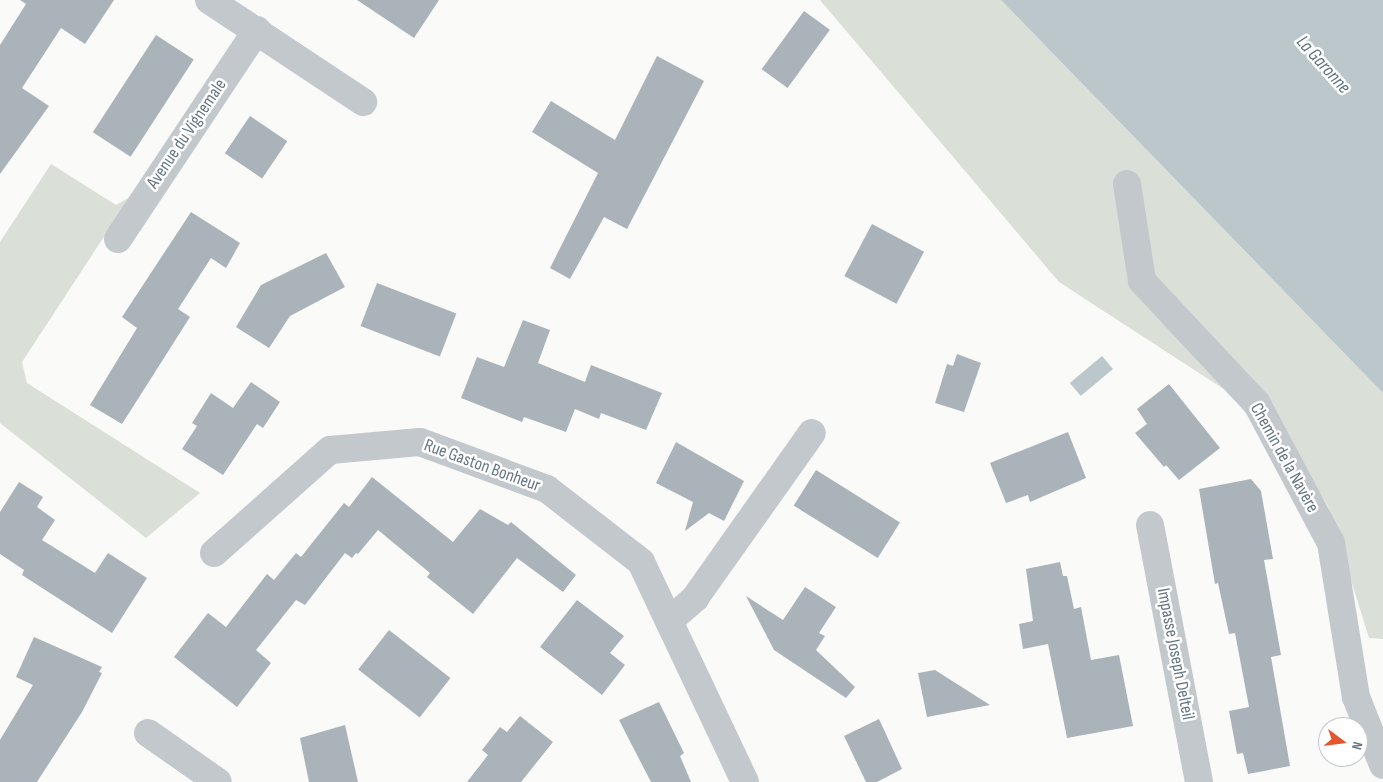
<!DOCTYPE html>
<html>
<head>
<meta charset="utf-8">
<style>
  body { margin:0 }
  #map { position:relative; width:1383px; height:782px; overflow:hidden; background:#fafaf8; font-family:"Sofia Sans Condensed",sans-serif }
  div>[style] { position:absolute }
  .green>* { inset:0; background:#dadfd7 }
  .water>* { inset:0; background:#bbc7cb; transform-origin:0 0 }
  .building>* { inset:0; background:#aab3b9; transform-origin:0 0 }
  .street>* { height:28px; margin:-14px; padding:0 14px; transform-origin:14px; border-radius:14px; background:#c3c8cc }
  span { translate:-50% -50%; white-space:nowrap; text-align:center; line-height:1.15; -webkit-text-stroke:5px #fff; paint-order:stroke }
  .street-label { font-size:18px; color:#657683 }
  .water-label { font-size:19px; color:#60757c; font-style:italic }
  .north { position:absolute; left:1318px; top:717px; width:50px; height:50px; box-sizing:border-box; background:#fff; border:1px solid #c1c8cd; border-radius:50%; rotate:105deg; font-size:14px; font-weight:700; line-height:20px; text-align:center; color:#657683 }
  .north::after { content:''; display:block; margin:auto; width:18px; height:22px; background:#e4572e; clip-path:polygon(50% 0,100% 100%,50% 72%,0 100%) }
</style>
</head>
<body>
<div id="map">
  <div class="green">
    <i style="clip-path:polygon(820px 0,1001px 0,1383px 393px,1383px 639px,1369px 638px,1328px 506px,1276px 423px,1059px 282px)"></i>
    <i style="clip-path:polygon(51px 164px,116px 205px,130px 197px,22px 362px,27px 383px,200px 493px,146px 538px,0 423px,0 242px)"></i>
  </div>
  <div class="water">
    <i style="clip-path:polygon(1001px 0,1383px 0,1383px 393px)"></i>
    <i style="left:1102px;top:356px;width:17px;height:42px;rotate:50deg"></i>
  </div>
  <div class="building">
    <i style="clip-path:polygon(20px 0,114px 0,85px 44px,61px 28px,22px 88px,49px 106px,0 174px,0 45px,26px 4px)"></i>
    <i style="clip-path:polygon(357px 0,439px 0,414px 38px)"></i>
    <i style="left:804px;top:11px;width:32px;height:72px;rotate:36deg"></i>
    <i style="left:156px;top:35px;width:45px;height:116px;rotate:33deg"></i>
    <i style="clip-path:polygon(657px 56px,704px 81px,627px 229px,604px 217px,570px 279px,550px 268px,598px 173px,532px 132px,551px 101px,615px 140px)"></i>
    <i style="left:250px;top:116px;width:45px;height:45px;rotate:34deg"></i>
    <i style="clip-path:polygon(191px 212px,240px 243px,226px 268px,211px 258px,178px 309px,190px 317px,122px 424px,90px 405px,137px 328px,122px 317px)"></i>
    <i style="left:872px;top:224px;width:59px;height:59px;rotate:28deg"></i>
    <i style="clip-path:polygon(326px 253px,345px 287px,290px 316px,269px 348px,236px 327px,261px 285px)"></i>
    <i style="left:377px;top:283px;width:85px;height:46px;rotate:21deg"></i>
    <i style="clip-path:polygon(523px 320px,550px 330px,538px 363px,585px 382px,591px 365px,662px 393px,646px 430px,601px 413px,599px 419px,575px 409px,566px 432px,524px 417px,522px 422px,461px 398px,477px 357px,504px 367px)"></i>
    <i style="clip-path:polygon(957px 354px,981px 363px,964px 412px,935px 403px,947px 364px,953px 366px)"></i>
    <i style="clip-path:polygon(251px 382px,280px 402px,263px 428px,257px 424px,223px 475px,182px 449px,197px 426px,192px 423px,211px 393px,233px 408px)"></i>
    <i style="clip-path:polygon(1169px 384px,1220px 448px,1179px 480px,1166px 465px,1164px 467px,1135px 433px,1147px 424px,1137px 409px)"></i>
    <i style="clip-path:polygon(1068px 432px,1086px 478px,1030px 502px,1028px 495px,1006px 503px,990px 463px)"></i>
    <i style="clip-path:polygon(676px 442px,744px 481px,724px 521px,709px 513px,685px 531px,693px 502px,656px 483px)"></i>
    <i style="left:816px;top:470px;width:99px;height:42px;rotate:32deg"></i>
    <i style="clip-path:polygon(372px 477px,453px 542px,480px 509px,508px 525px,511px 522px,576px 575px,563px 592px,517px 558px,473px 614px,427px 577px,430px 573px,378px 530px,358px 554px,356px 553px,352px 558px,345px 553px,305px 605px,296px 600px,256px 650px,271px 663px,237px 707px,174px 657px,208px 613px,226px 627px,267px 574px,274px 580px,296px 553px,301px 557px,344px 503px,349px 507px)"></i>
    <i style="clip-path:polygon(1251px 479px,1261px 491px,1273px 559px,1264px 560px,1281px 655px,1271px 657px,1290px 766px,1248px 774px,1243px 753px,1237px 754px,1229px 711px,1249px 707px,1235px 633px,1229px 634px,1218px 583px,1215px 584px,1199px 489px)"></i>
    <i style="clip-path:polygon(19px 482px,43px 497px,37px 507px,55px 520px,42px 540px,95px 573px,108px 553px,147px 578px,112px 633px,22px 575px,24px 570px,0 554px,0 512px)"></i>
    <i style="clip-path:polygon(1060px 562px,1063px 576px,1067px 576px,1074px 609px,1081px 607px,1091px 660px,1119px 655px,1133px 726px,1067px 738px,1048px 644px,1023px 649px,1019px 624px,1033px 621px,1026px 569px)"></i>
    <i style="clip-path:polygon(805px 587px,836px 607px,819px 633px,825px 636px,816px 650px,855px 687px,846px 698px,774px 650px,746px 596px,783px 620px)"></i>
    <i style="clip-path:polygon(577px 600px,624px 636px,610px 653px,625px 665px,602px 695px,540px 647px)"></i>
    <i style="left:389px;top:630px;width:78px;height:50px;rotate:38deg"></i>
    <i style="clip-path:polygon(34px 637px,102px 667px,99px 672px,102px 673px,82px 712px,37px 782px,0 782px,0 740px,33px 685px,16px 677px)"></i>
    <i style="clip-path:polygon(935px 670px,990px 705px,927px 717px,918px 673px)"></i>
    <i style="clip-path:polygon(659px 702px,684px 753px,680px 756px,691px 782px,651px 782px,619px 720px)"></i>
    <i style="clip-path:polygon(520px 716px,553px 742px,521px 782px,467px 782px,488px 755px,482px 750px,500px 727px,507px 732px)"></i>
    <i style="clip-path:polygon(879px 719px,902px 769px,877px 782px,866px 782px,844px 736px)"></i>
    <i style="clip-path:polygon(345px 725px,358px 782px,309px 782px,300px 738px)"></i>
  </div>
  <div class="street">
    <i style="left:209px;top:0;width:185px;rotate:33.5deg"></i>
    <i style="left:1127px;top:184px;width:98px;rotate:81.2deg"></i>
    <i style="left:1142px;top:281px;width:168px;rotate:46.9deg"></i>
    <i style="left:1257px;top:404px;width:157px;rotate:62deg"></i>
    <i style="left:1331px;top:543px;width:156px;rotate:80.8deg"></i>
    <i style="left:1356px;top:697px;width:73px;rotate:68.3deg"></i>
    <i style="left:118px;top:239px;width:251px;rotate:-56.4deg"></i>
    <i style="left:1150px;top:525px;width:262px;rotate:79.2deg"></i>
    <i style="left:214px;top:553px;width:155px;rotate:-41.6deg"></i>
    <i style="left:330px;top:450px;width:90px;rotate:-5.1deg"></i>
    <i style="left:420px;top:442px;width:135px;rotate:20.3deg"></i>
    <i style="left:547px;top:489px;width:119px;rotate:37.8deg"></i>
    <i style="left:641px;top:562px;width:243px;rotate:64.7deg"></i>
    <i style="left:669px;top:621px;width:35px;rotate:-41deg"></i>
    <i style="left:695px;top:598px;width:202px;rotate:-54.7deg"></i>
    <i style="left:148px;top:733px;width:85px;rotate:35deg"></i>
  </div>
  <div class="street-label">
    <span style="left:187px;top:134px;rotate:-56deg">Avenue du Vignemale</span>
    <span style="left:1284px;top:458px;rotate:61deg">Chemin de la Navère</span>
    <span style="left:482px;top:466px;rotate:20deg">Rue Gaston Bonheur</span>
    <span style="left:1175px;top:654px;rotate:79deg">Impasse Joseph Delteil</span>
  </div>
  <div class="water-label">
    <span style="left:1323px;top:65px;rotate:48deg">La Garonne</span>
  </div>
  <div class="north">N</div>
</div>
</body>
</html>
